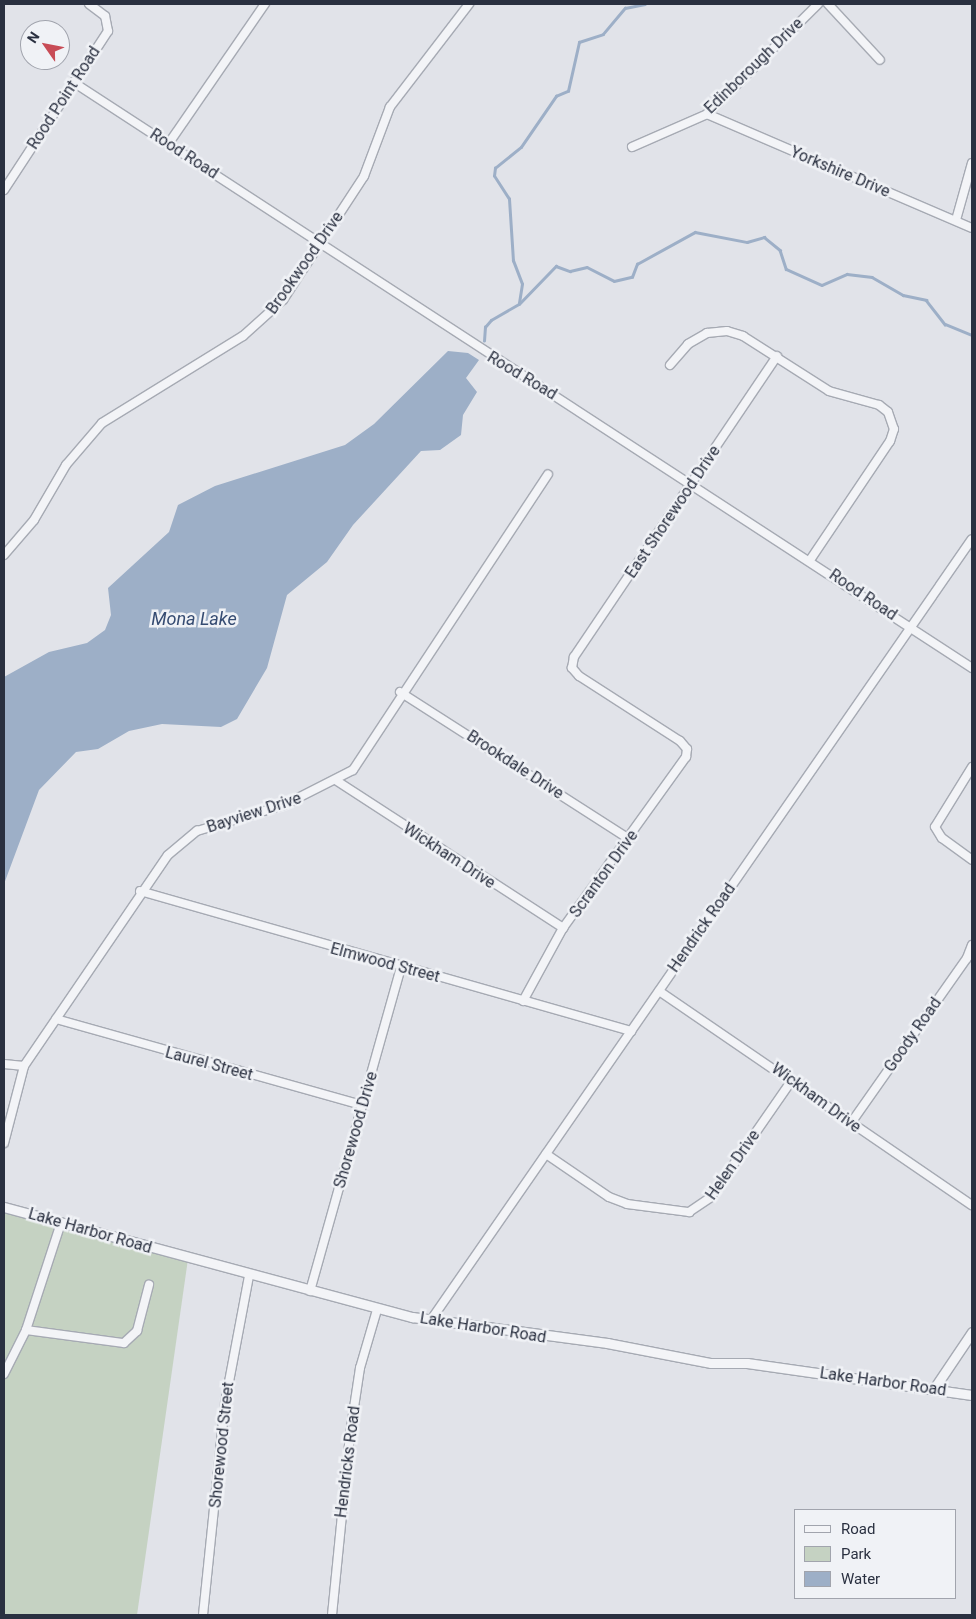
<!DOCTYPE html>
<html>
<head>
<meta charset="utf-8">
<style>
  body { margin:0 }
  #map { position:relative; width:976px; height:1619px; overflow:hidden; background:#e1e3e9; font-family:Roboto,sans-serif }
  div>[style] { position:absolute }
  .green>* { inset:0; background:#c5d2c2 }
  .water>* { inset:0; background:#9dafc7 }
  .stream>* { height:2.5px; margin:-1.25px; padding:0 1.25px; transform-origin:1.25px; border-radius:1.25px; background:#9dafc7 }
  .roads { filter:drop-shadow(1px 0 #a6aab3) drop-shadow(-1px 0 #a6aab3) drop-shadow(0 1px #a6aab3) drop-shadow(0 -1px #a6aab3) }
  .minor>* { height:8px; margin:-4px; padding:0 4px; transform-origin:4px; border-radius:4px; background:#f3f4f7 }
  .tertiary>* { height:9px; margin:-4.5px; padding:0 4.5px; transform-origin:4.5px; border-radius:4.5px; background:#f3f4f7 }
  span { translate:-50% -50%; white-space:nowrap; text-align:center; line-height:1.15; -webkit-text-stroke:5px #f0f2f6; paint-order:stroke }
  .street-label { font-size:16px; color:#2a3040 }
  .water-label { font-size:18px; color:#364c72; font-style:italic }
  .frame { position:absolute; inset:0; border:5px solid #2a3040; pointer-events:none }
  .legend { position:absolute; left:794px; top:1509px; width:162px; height:90px; box-sizing:border-box; background:#f0f2f6; border:1px solid #a1a4ad; margin:0; padding:6px 9px; list-style:none; font-size:15px; color:#2a3040 }
  .legend li { display:flex; align-items:center; gap:10px; height:25px }
  .legend b { width:25px; border:1px solid #a1a4ad }
  .north { position:absolute; left:20px; top:20px; width:50px; height:50px; box-sizing:border-box; background:#f0f2f6; border:1px solid #a1a4ad; border-radius:50%; rotate:303deg; font-size:14px; font-weight:700; line-height:20px; text-align:center; color:#2a3040 }
  .north::after { content:''; display:block; margin:auto; width:18px; height:22px; background:#c84c56; clip-path:polygon(50% 0,100% 100%,50% 72%,0 100%) }
</style>
</head>
<body>
<div id="map">
  <div class="green">
    <i style="clip-path:polygon(4px 1207px,188px 1259px,137px 1615px,4px 1615px)"></i>
  </div>
  <div class="water">
    <i style="clip-path:polygon(448px 351px,468px 353px,479px 360px,466px 378px,477px 392px,463px 415px,461px 435px,440px 450px,421px 451px,353px 525px,327px 562px,287px 595px,267px 668px,237px 719px,221px 727px,162px 724px,129px 731px,98px 749px,76px 752px,39px 790px,4px 884px,4px 677px,49px 652px,87px 643px,105px 630px,111px 615px,108px 588px,169px 532px,178px 505px,215px 486px,345px 445px,374px 424px)"></i>
  </div>
  <div class="stream">
    <i style="left:519px;top:303px;width:19px;rotate:-81deg"></i>
    <i style="left:522px;top:284px;width:25px;rotate:-111deg"></i>
    <i style="left:513px;top:261px;width:62px;rotate:-93.7deg"></i>
    <i style="left:509px;top:199px;width:27px;rotate:-123deg"></i>
    <i style="left:494px;top:176px;width:8px;rotate:-83deg"></i>
    <i style="left:495px;top:168px;width:33px;rotate:-39deg"></i>
    <i style="left:521px;top:147px;width:62px;rotate:-55.5deg"></i>
    <i style="left:556px;top:96px;width:13px;rotate:-23deg"></i>
    <i style="left:568px;top:91px;width:50px;rotate:-77.3deg"></i>
    <i style="left:579px;top:42px;width:25px;rotate:-18deg"></i>
    <i style="left:603px;top:34px;width:34px;rotate:-50deg"></i>
    <i style="left:625px;top:8px;width:20px;rotate:-11deg"></i>
    <i style="left:484px;top:341px;width:14px;rotate:-86deg"></i>
    <i style="left:485px;top:327px;width:9px;rotate:-49deg"></i>
    <i style="left:491px;top:320px;width:32px;rotate:-30deg"></i>
    <i style="left:519px;top:304px;width:53px;rotate:-45.8deg"></i>
    <i style="left:556px;top:266px;width:15px;rotate:20deg"></i>
    <i style="left:570px;top:271px;width:17px;rotate:-13deg"></i>
    <i style="left:587px;top:267px;width:30px;rotate:27deg"></i>
    <i style="left:614px;top:281px;width:18px;rotate:-13deg"></i>
    <i style="left:632px;top:277px;width:14px;rotate:-69deg"></i>
    <i style="left:637px;top:264px;width:66px;rotate:-28.9deg"></i>
    <i style="left:695px;top:232px;width:53px;rotate:10.9deg"></i>
    <i style="left:747px;top:242px;width:18px;rotate:-16deg"></i>
    <i style="left:764px;top:237px;width:21px;rotate:39deg"></i>
    <i style="left:780px;top:250px;width:20px;rotate:72deg"></i>
    <i style="left:786px;top:269px;width:39px;rotate:24deg"></i>
    <i style="left:822px;top:285px;width:27px;rotate:-24deg"></i>
    <i style="left:847px;top:274px;width:25px;rotate:7deg"></i>
    <i style="left:872px;top:277px;width:36px;rotate:30deg"></i>
    <i style="left:903px;top:295px;width:24px;rotate:12deg"></i>
    <i style="left:926px;top:300px;width:31px;rotate:52deg"></i>
    <i style="left:945px;top:324px;width:29px;rotate:22deg"></i>
  </div>
  <div class="roads">
    <div class="minor">
      <i style="left:828px;top:4px;width:76px;rotate:47.1deg"></i>
      <i style="left:73px;top:82px;width:1073px;rotate:33.1deg"></i>
      <i style="left:707px;top:114px;width:288px;rotate:23.3deg"></i>
      <i style="left:169px;top:143px;width:169px;rotate:-55.4deg"></i>
      <i style="left:632px;top:147px;width:82px;rotate:-23.7deg"></i>
      <i style="left:707px;top:114px;width:156px;rotate:-44.7deg"></i>
      <i style="left:4px;top:190px;width:190px;rotate:-56.8deg"></i>
      <i style="left:108px;top:31px;width:15px;rotate:-101deg"></i>
      <i style="left:105px;top:16px;width:20px;rotate:-143deg"></i>
      <i style="left:956px;top:220px;width:59px;rotate:-74.3deg"></i>
      <i style="left:670px;top:365px;width:28px;rotate:-49deg"></i>
      <i style="left:688px;top:344px;width:22px;rotate:-30deg"></i>
      <i style="left:707px;top:333px;width:20px;rotate:-6deg"></i>
      <i style="left:727px;top:331px;width:17px;rotate:17deg"></i>
      <i style="left:743px;top:336px;width:102px;rotate:32.6deg"></i>
      <i style="left:829px;top:391px;width:52px;rotate:15.6deg"></i>
      <i style="left:879px;top:405px;width:11px;rotate:38deg"></i>
      <i style="left:888px;top:412px;width:18px;rotate:71deg"></i>
      <i style="left:894px;top:429px;width:13px;rotate:108deg"></i>
      <i style="left:890px;top:441px;width:143px;rotate:123.9deg"></i>
      <i style="left:4px;top:555px;width:46px;rotate:-49.4deg"></i>
      <i style="left:34px;top:520px;width:64px;rotate:-59.8deg"></i>
      <i style="left:66px;top:465px;width:55px;rotate:-49.4deg"></i>
      <i style="left:102px;top:423px;width:166px;rotate:-31.7deg"></i>
      <i style="left:243px;top:336px;width:54px;rotate:-42deg"></i>
      <i style="left:283px;top:300px;width:148px;rotate:-56.8deg"></i>
      <i style="left:364px;top:176px;width:74px;rotate:-69.4deg"></i>
      <i style="left:390px;top:107px;width:130px;rotate:-52.5deg"></i>
      <i style="left:400px;top:692px;width:272px;rotate:32.7deg"></i>
      <i style="left:972px;top:767px;width:70px;rotate:121.7deg"></i>
      <i style="left:935px;top:827px;width:13px;rotate:58deg"></i>
      <i style="left:942px;top:838px;width:37px;rotate:36deg"></i>
      <i style="left:337px;top:781px;width:270px;rotate:33deg"></i>
      <i style="left:140px;top:891px;width:511px;rotate:15.91deg"></i>
      <i style="left:659px;top:991px;width:379px;rotate:34.4deg"></i>
      <i style="left:523px;top:1001px;width:83px;rotate:-61.3deg"></i>
      <i style="left:563px;top:928px;width:211px;rotate:-54.3deg"></i>
      <i style="left:686px;top:757px;width:8px;rotate:-83deg"></i>
      <i style="left:687px;top:749px;width:11px;rotate:-131deg"></i>
      <i style="left:680px;top:741px;width:120px;rotate:-147.2deg"></i>
      <i style="left:579px;top:676px;width:11px;rotate:-131deg"></i>
      <i style="left:572px;top:668px;width:11px;rotate:-80deg"></i>
      <i style="left:574px;top:657px;width:363px;rotate:-56deg"></i>
      <i style="left:56px;top:1019px;width:318px;rotate:15.7deg"></i>
      <i style="left:4px;top:1064px;width:20px;rotate:6deg"></i>
      <i style="left:851px;top:1123px;width:202px;rotate:-54.9deg"></i>
      <i style="left:967px;top:958px;width:14px;rotate:-69deg"></i>
      <i style="left:4px;top:1143px;width:80px;rotate:-75.4deg"></i>
      <i style="left:24px;top:1066px;width:255px;rotate:-55.7deg"></i>
      <i style="left:168px;top:855px;width:38px;rotate:-40deg"></i>
      <i style="left:197px;top:831px;width:91px;rotate:-16.6deg"></i>
      <i style="left:284px;top:805px;width:77px;rotate:-26.9deg"></i>
      <i style="left:353px;top:770px;width:354px;rotate:-56.6deg"></i>
      <i style="left:546px;top:1154px;width:76px;rotate:34.3deg"></i>
      <i style="left:609px;top:1197px;width:19px;rotate:21deg"></i>
      <i style="left:627px;top:1204px;width:63px;rotate:7.4deg"></i>
      <i style="left:689px;top:1212px;width:27px;rotate:-34deg"></i>
      <i style="left:711px;top:1197px;width:142px;rotate:-55.3deg"></i>
      <i style="left:310px;top:1291px;width:336px;rotate:-74.3deg"></i>
      <i style="left:433px;top:1317px;width:946px;rotate:-55.29deg"></i>
      <i style="left:26px;top:1330px;width:99px;rotate:7.6deg"></i>
      <i style="left:124px;top:1343px;width:18px;rotate:-43deg"></i>
      <i style="left:137px;top:1331px;width:48px;rotate:-75.4deg"></i>
      <i style="left:4px;top:1374px;width:49px;rotate:-63.4deg"></i>
      <i style="left:26px;top:1330px;width:113px;rotate:-71.9deg"></i>
      <i style="left:203px;top:1615px;width:213px;rotate:-84.1deg"></i>
      <i style="left:225px;top:1403px;width:129px;rotate:-79.3deg"></i>
      <i style="left:332px;top:1615px;width:182px;rotate:-84.3deg"></i>
      <i style="left:350px;top:1434px;width:67px;rotate:-81.4deg"></i>
      <i style="left:360px;top:1368px;width:60px;rotate:-73.7deg"></i>
    </div>
    <div class="tertiary">
      <i style="left:4px;top:1207px;width:423px;rotate:15.1deg"></i>
      <i style="left:412px;top:1317px;width:197px;rotate:7.6deg"></i>
      <i style="left:607px;top:1343px;width:106px;rotate:10.9deg"></i>
      <i style="left:711px;top:1363px;width:36px"></i>
      <i style="left:747px;top:1363px;width:227px;rotate:8.1deg"></i>
      <i style="left:933px;top:1390px;width:70px;rotate:-56.1deg"></i>
    </div>
  </div>
  <div class="street-label">
    <span style="left:754px;top:66px;rotate:-44deg">Edinborough Drive</span>
    <span style="left:64px;top:98px;rotate:-57deg">Rood Point Road</span>
    <span style="left:184px;top:154px;rotate:33deg">Rood Road</span>
    <span style="left:840px;top:172px;rotate:23deg">Yorkshire Drive</span>
    <span style="left:305px;top:263px;rotate:-55deg">Brookwood Drive</span>
    <span style="left:522px;top:376px;rotate:31deg">Rood Road</span>
    <span style="left:673px;top:512px;rotate:-56deg">East Shorewood Drive</span>
    <span style="left:863px;top:595px;rotate:34deg">Rood Road</span>
    <span style="left:515px;top:765px;rotate:33deg">Brookdale Drive</span>
    <span style="left:254px;top:813px;rotate:-18deg">Bayview Drive</span>
    <span style="left:449px;top:856px;rotate:33deg">Wickham Drive</span>
    <span style="left:604px;top:874px;rotate:-54deg">Scranton Drive</span>
    <span style="left:702px;top:928px;rotate:-55deg">Hendrick Road</span>
    <span style="left:385px;top:963px;rotate:15deg">Elmwood Street</span>
    <span style="left:913px;top:1035px;rotate:-55deg">Goody Road</span>
    <span style="left:209px;top:1064px;rotate:15deg">Laurel Street</span>
    <span style="left:816px;top:1098px;rotate:36deg">Wickham Drive</span>
    <span style="left:356px;top:1130px;rotate:-74deg">Shorewood Drive</span>
    <span style="left:733px;top:1165px;rotate:-55deg">Helen Drive</span>
    <span style="left:90px;top:1231px;rotate:16deg">Lake Harbor Road</span>
    <span style="left:483px;top:1328px;rotate:9deg">Lake Harbor Road</span>
    <span style="left:883px;top:1382px;rotate:8deg">Lake Harbor Road</span>
    <span style="left:222px;top:1445px;rotate:-84deg">Shorewood Street</span>
    <span style="left:348px;top:1462px;rotate:-83deg">Hendricks Road</span>
  </div>
  <div class="water-label">
    <span style="left:194px;top:619px">Mona Lake</span>
  </div>
  <div class="frame"></div>
  <ul class="legend">
  <li><b style="height:6px;background:#f3f4f7"></b>Road</li>
  <li><b style="height:14px;background:#c5d2c2"></b>Park</li>
  <li><b style="height:14px;background:#9dafc7"></b>Water</li>
  </ul>
  <div class="north">N</div>
</div>
</body>
</html>
